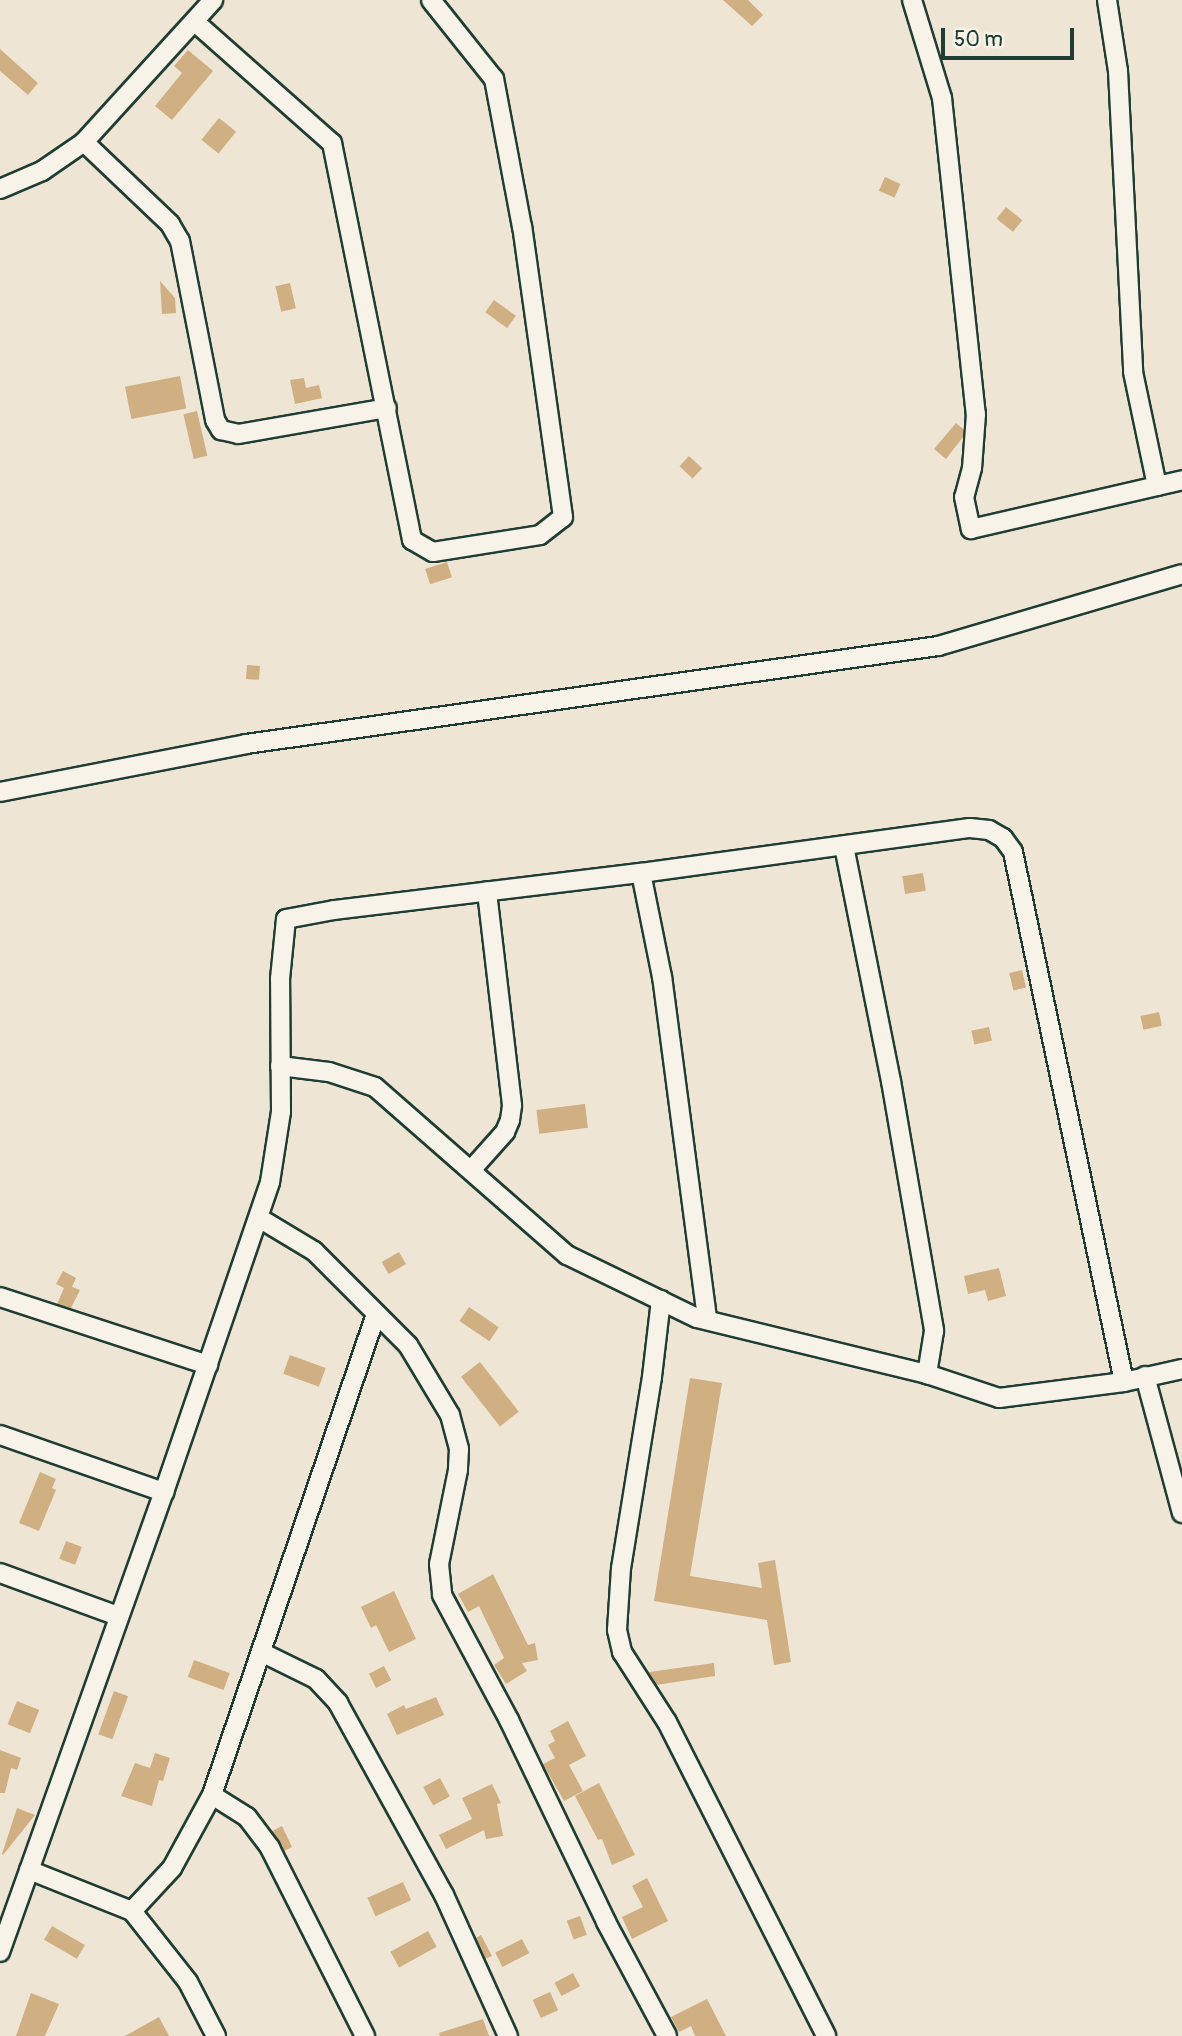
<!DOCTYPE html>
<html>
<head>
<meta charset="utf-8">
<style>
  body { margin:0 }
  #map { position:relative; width:1182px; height:2036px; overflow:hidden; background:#efe5d4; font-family:Pangolin,sans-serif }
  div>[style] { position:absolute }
  .building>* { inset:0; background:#d0af83; transform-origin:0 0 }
  .roads { filter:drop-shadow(2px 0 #1f3d34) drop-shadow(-2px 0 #1f3d34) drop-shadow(0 2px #1f3d34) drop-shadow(0 -2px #1f3d34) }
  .minor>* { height:18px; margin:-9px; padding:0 9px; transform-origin:9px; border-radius:9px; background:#f7f3e8 }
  span { translate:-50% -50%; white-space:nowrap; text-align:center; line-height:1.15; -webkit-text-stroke:5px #f7f3e8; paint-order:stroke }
  .scale { position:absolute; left:941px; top:28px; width:133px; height:32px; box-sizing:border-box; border:4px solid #1f3d34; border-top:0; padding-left:9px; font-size:21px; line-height:24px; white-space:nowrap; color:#1f3d34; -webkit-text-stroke:5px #f7f3e8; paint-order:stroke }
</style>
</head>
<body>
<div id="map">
  <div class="building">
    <i style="clip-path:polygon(723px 0,748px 0,763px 15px,752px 26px)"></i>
    <i style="clip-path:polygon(0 49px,38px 83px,28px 95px,0 71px)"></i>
    <i style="clip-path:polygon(188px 50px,213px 71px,172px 120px,155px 106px,182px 73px,174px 66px)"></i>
    <i style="left:219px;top:118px;width:22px;height:28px;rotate:39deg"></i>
    <i style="left:885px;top:177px;width:17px;height:15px;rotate:24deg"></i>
    <i style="left:1006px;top:207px;width:21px;height:15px;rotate:39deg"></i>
    <i style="clip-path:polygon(160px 281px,175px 298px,176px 313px,162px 314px)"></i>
    <i style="left:290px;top:283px;width:26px;height:15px;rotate:77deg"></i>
    <i style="left:494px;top:300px;width:27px;height:15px;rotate:36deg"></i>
    <i style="left:180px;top:376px;width:33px;height:56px;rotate:79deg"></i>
    <i style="clip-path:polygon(304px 378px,306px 388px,319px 385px,322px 398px,295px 404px,290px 380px)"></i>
    <i style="left:197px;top:411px;width:46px;height:14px;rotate:77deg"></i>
    <i style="clip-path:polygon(956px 423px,963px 429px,963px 437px,946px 459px,934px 449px)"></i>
    <i style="left:689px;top:456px;width:18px;height:14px;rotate:43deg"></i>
    <i style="left:447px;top:562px;width:16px;height:23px;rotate:72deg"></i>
    <i style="left:247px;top:665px;width:13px;height:14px;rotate:4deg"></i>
    <i style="left:923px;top:873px;width:18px;height:21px;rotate:81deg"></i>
    <i style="left:1022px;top:970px;width:18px;height:13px;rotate:77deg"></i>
    <i style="left:1159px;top:1012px;width:14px;height:19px;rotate:78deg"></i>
    <i style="left:989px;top:1027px;width:14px;height:18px;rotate:78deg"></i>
    <i style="left:585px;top:1104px;width:24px;height:49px;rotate:83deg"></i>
    <i style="left:399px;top:1252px;width:14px;height:20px;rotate:60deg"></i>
    <i style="clip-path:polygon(999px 1268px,1006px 1296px,988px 1301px,985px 1290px,968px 1294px,964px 1276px)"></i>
    <i style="clip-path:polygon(63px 1271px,76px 1278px,72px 1287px,80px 1290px,71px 1308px,57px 1304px,64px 1288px,56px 1284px)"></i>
    <i style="left:469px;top:1307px;width:36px;height:17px;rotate:34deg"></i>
    <i style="left:290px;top:1355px;width:38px;height:20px;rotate:20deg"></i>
    <i style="left:480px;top:1362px;width:63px;height:24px;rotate:52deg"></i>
    <i style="clip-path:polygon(690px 1378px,722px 1383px,690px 1576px,762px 1588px,758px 1563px,775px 1560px,791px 1662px,774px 1665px,767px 1620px,654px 1601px)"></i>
    <i style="clip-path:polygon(40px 1472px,56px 1479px,52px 1488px,56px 1490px,39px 1531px,19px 1523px)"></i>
    <i style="left:66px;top:1541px;width:17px;height:19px;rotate:21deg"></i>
    <i style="clip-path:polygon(493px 1574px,528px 1645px,535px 1643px,538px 1660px,522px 1663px,527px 1671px,506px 1684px,494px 1665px,504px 1658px,479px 1606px,468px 1612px,458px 1594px)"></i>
    <i style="clip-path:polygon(394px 1591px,416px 1639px,389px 1652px,376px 1625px,371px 1628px,361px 1607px)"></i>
    <i style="left:194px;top:1660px;width:38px;height:18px;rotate:20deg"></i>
    <i style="clip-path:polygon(714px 1663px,715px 1676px,656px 1685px,649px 1672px)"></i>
    <i style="left:384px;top:1666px;width:16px;height:17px;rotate:63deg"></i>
    <i style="left:114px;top:1691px;width:15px;height:46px;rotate:20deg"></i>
    <i style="clip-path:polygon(436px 1697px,444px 1715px,397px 1735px,387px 1714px,404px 1705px,406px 1709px)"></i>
    <i style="left:17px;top:1701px;width:24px;height:25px;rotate:22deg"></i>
    <i style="clip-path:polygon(568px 1721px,586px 1756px,569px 1765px,583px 1791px,564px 1801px,543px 1764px,555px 1758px,548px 1745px,555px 1741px,550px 1731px)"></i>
    <i style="clip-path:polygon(0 1750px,21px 1758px,17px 1770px,11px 1768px,5px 1793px,0 1793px)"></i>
    <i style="clip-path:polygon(155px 1753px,170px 1758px,163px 1781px,159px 1780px,152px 1806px,121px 1796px,135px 1763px,150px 1768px)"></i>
    <i style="left:440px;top:1778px;width:21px;height:19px;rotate:62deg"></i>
    <i style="clip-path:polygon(599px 1783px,635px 1855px,612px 1865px,602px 1839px,598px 1840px,575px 1796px)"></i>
    <i style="clip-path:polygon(492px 1784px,501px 1803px,497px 1804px,503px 1836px,486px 1839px,484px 1830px,446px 1849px,439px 1835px,472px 1819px,462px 1798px)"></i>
    <i style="clip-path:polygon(17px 1808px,35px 1815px,3px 1855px,2px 1854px)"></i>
    <i style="clip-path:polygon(282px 1826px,292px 1847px,284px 1851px,272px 1831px)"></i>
    <i style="clip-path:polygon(647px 1878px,668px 1921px,632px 1939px,622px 1917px,643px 1907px,632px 1886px)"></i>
    <i style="left:403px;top:1882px;width:20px;height:39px;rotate:66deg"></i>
    <i style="left:580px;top:1916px;width:20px;height:14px;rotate:70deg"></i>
    <i style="left:52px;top:1926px;width:38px;height:16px;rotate:30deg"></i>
    <i style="left:428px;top:1931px;width:18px;height:43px;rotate:61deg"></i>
    <i style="clip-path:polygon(481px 1935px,492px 1956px,485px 1959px,476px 1938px)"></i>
    <i style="left:522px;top:1939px;width:16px;height:30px;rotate:63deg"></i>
    <i style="left:573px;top:1973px;width:15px;height:21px;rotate:62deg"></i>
    <i style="left:550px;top:1992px;width:20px;height:19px;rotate:66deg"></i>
    <i style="clip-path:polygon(31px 1993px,59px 2004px,45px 2036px,16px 2036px)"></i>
    <i style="clip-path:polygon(707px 1999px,726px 2036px,695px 2036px,691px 2026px,679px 2032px,671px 2017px)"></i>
    <i style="clip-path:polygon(159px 2017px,169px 2036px,125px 2036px)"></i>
    <i style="clip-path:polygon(483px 2019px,489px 2036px,440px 2036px,439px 2033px)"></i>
  </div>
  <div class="roads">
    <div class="minor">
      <i style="left:912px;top:0;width:102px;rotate:73deg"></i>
      <i style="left:942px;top:98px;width:318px;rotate:83.9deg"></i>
      <i style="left:976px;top:414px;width:54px;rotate:94.2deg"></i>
      <i style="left:972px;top:468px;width:30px;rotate:105deg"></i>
      <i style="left:964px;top:497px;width:33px;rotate:78deg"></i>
      <i style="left:971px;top:529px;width:191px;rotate:-13deg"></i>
      <i style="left:1107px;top:0;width:72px;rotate:81.2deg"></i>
      <i style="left:1118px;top:71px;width:301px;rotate:87.1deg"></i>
      <i style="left:1133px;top:372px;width:116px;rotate:78.1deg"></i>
      <i style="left:1157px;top:486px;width:26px;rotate:-13deg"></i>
      <i style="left:195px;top:22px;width:183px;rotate:41.5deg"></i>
      <i style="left:332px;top:143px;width:405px;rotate:78.6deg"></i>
      <i style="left:412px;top:540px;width:24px;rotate:30deg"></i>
      <i style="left:433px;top:552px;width:108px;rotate:-9deg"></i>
      <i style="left:540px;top:535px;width:29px;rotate:-38deg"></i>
      <i style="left:563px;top:517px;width:293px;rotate:-98deg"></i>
      <i style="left:522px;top:227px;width:151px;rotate:-100.7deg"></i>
      <i style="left:494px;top:79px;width:101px;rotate:-128.6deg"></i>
      <i style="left:84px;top:142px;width:119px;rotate:43.6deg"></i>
      <i style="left:170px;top:224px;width:20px;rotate:60deg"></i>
      <i style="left:180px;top:241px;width:182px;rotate:78.9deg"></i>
      <i style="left:215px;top:420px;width:12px;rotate:59deg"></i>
      <i style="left:221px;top:430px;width:17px;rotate:13deg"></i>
      <i style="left:238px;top:434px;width:151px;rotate:-9.9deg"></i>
      <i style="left:0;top:189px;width:46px;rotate:-23.2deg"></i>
      <i style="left:42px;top:171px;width:51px;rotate:-34.6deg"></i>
      <i style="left:84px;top:142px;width:192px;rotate:-47.7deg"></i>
      <i style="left:0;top:792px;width:251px;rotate:-11deg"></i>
      <i style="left:246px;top:744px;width:699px;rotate:-8.06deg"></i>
      <i style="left:938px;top:646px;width:254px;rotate:-16.4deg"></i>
      <i style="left:844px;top:846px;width:240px;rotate:78.7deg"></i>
      <i style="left:891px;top:1081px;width:254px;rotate:80.2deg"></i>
      <i style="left:934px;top:1331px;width:44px;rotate:99.2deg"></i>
      <i style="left:280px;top:1066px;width:49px;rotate:7deg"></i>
      <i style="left:329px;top:1072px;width:48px;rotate:18.1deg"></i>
      <i style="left:375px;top:1087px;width:255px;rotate:41.2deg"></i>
      <i style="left:567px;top:1255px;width:144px;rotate:25.9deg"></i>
      <i style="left:697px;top:1318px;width:237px;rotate:13.7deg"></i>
      <i style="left:927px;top:1374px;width:76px;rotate:18.4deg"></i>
      <i style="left:999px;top:1398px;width:126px;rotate:-7.3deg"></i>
      <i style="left:1124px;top:1382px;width:59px;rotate:-12.6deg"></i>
      <i style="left:472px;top:1169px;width:50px;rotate:-48.3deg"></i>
      <i style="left:505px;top:1132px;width:13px;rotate:-67deg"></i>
      <i style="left:510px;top:1120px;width:15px;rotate:-82deg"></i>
      <i style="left:512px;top:1105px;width:215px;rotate:-96.7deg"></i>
      <i style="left:259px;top:1218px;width:64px;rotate:31deg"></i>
      <i style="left:314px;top:1251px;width:133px;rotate:45deg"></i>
      <i style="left:408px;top:1345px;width:82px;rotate:59deg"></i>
      <i style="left:450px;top:1415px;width:35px;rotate:75deg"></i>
      <i style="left:459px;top:1449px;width:21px;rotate:93deg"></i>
      <i style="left:458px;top:1470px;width:96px;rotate:101.4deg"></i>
      <i style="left:439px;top:1564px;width:31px;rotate:84deg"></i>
      <i style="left:442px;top:1595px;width:142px;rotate:61.8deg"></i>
      <i style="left:509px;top:1720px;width:224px;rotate:64.3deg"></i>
      <i style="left:606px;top:1922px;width:129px;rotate:61.8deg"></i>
      <i style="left:0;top:1297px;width:219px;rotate:18.1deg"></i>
      <i style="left:661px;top:1300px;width:78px;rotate:96.7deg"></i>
      <i style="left:652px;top:1377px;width:193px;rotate:99.2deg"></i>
      <i style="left:621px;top:1568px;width:62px;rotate:93.7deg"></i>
      <i style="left:617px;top:1630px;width:23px;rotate:77deg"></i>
      <i style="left:622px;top:1652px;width:83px;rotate:57.3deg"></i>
      <i style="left:667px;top:1722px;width:352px;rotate:63.1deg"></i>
      <i style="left:707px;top:1318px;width:344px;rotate:-97.5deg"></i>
      <i style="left:662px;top:977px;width:106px;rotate:-101.4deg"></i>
      <i style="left:641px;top:873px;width:332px;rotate:-7.8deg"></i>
      <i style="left:970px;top:828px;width:19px;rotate:6deg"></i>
      <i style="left:989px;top:830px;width:16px;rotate:30deg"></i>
      <i style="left:1003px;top:838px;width:17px;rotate:54deg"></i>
      <i style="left:1013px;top:852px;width:541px;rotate:78.17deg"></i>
      <i style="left:1145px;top:1376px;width:142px;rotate:74.9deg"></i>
      <i style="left:0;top:1435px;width:174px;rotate:19.2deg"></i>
      <i style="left:0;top:1573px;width:126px;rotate:20deg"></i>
      <i style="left:261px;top:1652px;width:61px;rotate:26.1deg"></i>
      <i style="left:316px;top:1679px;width:33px;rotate:47deg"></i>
      <i style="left:338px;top:1703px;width:219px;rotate:61.1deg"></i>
      <i style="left:444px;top:1895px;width:155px;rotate:65.6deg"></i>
      <i style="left:212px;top:1795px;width:41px;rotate:32.2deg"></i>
      <i style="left:247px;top:1817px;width:39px;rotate:53deg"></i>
      <i style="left:270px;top:1848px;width:211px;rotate:63.2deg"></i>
      <i style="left:29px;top:1870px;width:111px;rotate:21.7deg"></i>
      <i style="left:132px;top:1911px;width:90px;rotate:51.7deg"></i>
      <i style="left:188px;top:1982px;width:61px;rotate:62.6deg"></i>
      <i style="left:132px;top:1911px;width:59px;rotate:-47.1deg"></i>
      <i style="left:172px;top:1868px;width:83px;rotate:-61.3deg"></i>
      <i style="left:212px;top:1795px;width:508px;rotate:-71.17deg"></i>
      <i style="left:0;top:1952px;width:488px;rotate:-70.4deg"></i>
      <i style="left:164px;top:1492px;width:328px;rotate:-71.1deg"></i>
      <i style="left:270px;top:1182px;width:71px;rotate:-81.1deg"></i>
      <i style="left:281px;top:1112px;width:133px;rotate:-90.4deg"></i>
      <i style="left:280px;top:979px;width:60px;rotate:-84.3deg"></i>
      <i style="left:286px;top:919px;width:49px;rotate:-10.6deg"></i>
      <i style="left:334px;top:910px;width:309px;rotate:-6.9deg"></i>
    </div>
  </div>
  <div class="scale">50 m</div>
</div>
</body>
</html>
